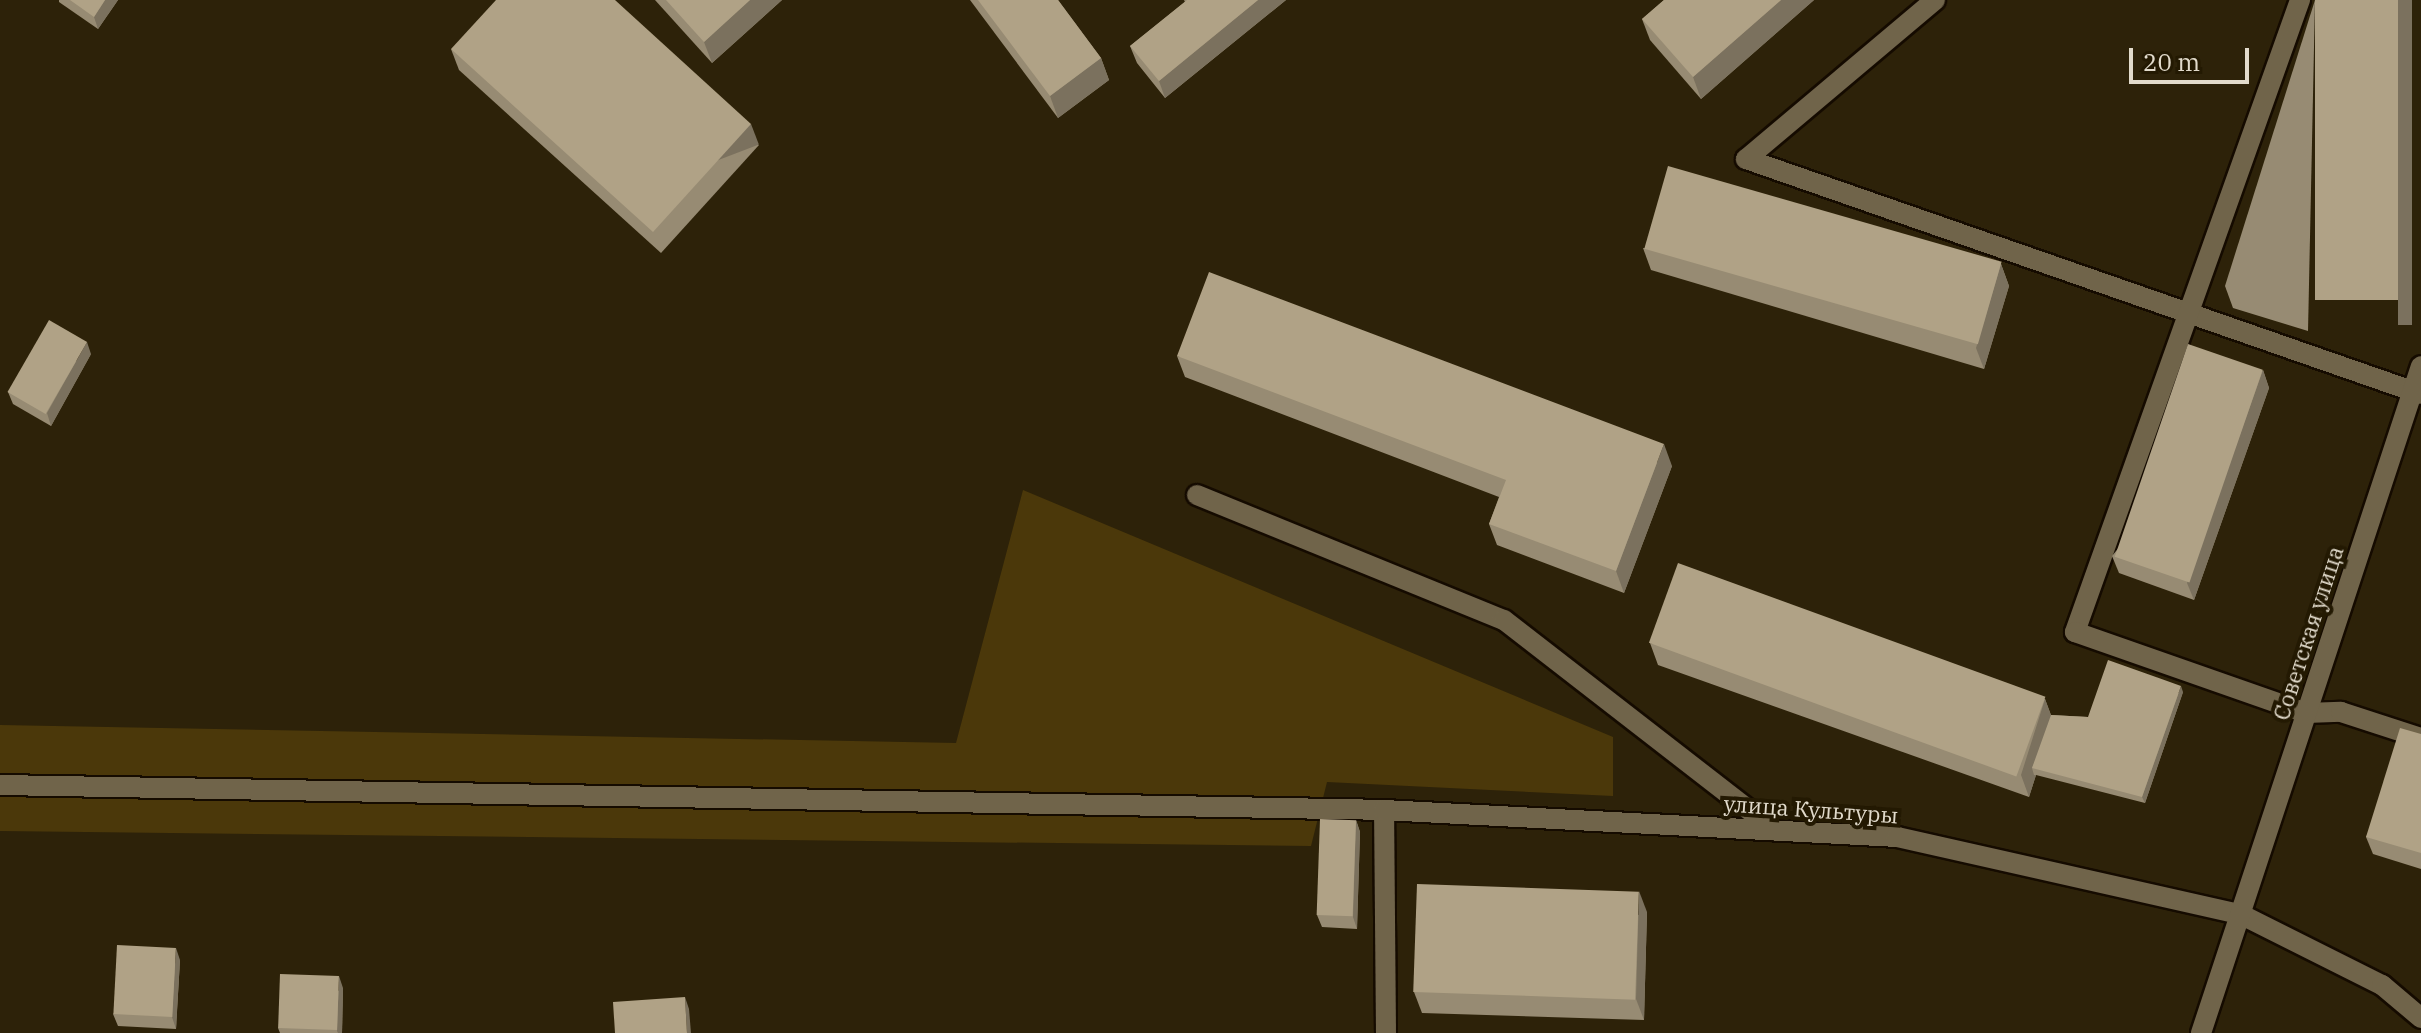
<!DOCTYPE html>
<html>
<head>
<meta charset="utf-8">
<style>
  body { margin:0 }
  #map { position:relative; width:2421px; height:1033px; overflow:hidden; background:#2d2209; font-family:"IBM Plex Serif",serif }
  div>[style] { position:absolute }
  .green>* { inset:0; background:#4b380a }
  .roads { filter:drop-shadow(2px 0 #150b00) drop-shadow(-2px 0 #150b00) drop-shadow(0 2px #150b00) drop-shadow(0 -2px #150b00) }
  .minor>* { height:20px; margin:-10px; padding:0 10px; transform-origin:10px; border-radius:10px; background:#70644a }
  .wall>* { inset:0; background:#978b73 }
  .shaded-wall>* { inset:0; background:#7b715e; transform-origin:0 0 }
  .building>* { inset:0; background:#b0a286; transform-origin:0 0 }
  span { translate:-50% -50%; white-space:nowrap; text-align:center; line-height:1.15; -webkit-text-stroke:8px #231902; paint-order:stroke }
  .street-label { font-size:22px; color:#e2dbcc }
  .scale { position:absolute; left:2129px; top:48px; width:120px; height:36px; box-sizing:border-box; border:4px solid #e2dbcc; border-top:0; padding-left:10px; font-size:24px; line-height:28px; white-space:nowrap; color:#e2dbcc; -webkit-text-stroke:6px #231902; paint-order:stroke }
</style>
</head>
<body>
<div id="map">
  <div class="green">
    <i style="clip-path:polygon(1023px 490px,1613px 737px,1613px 796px,1327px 782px,1311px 846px,0 831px,0 725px,956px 743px)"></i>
  </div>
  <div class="roads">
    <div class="minor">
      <i style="left:1935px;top:0;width:247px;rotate:139.9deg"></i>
      <i style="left:1746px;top:159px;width:715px;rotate:19.2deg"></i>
      <i style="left:2300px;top:0;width:671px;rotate:109.6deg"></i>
      <i style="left:2075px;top:632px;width:245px;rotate:19.3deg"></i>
      <i style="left:2306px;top:713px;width:35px;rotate:-2deg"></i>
      <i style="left:2341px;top:712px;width:84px;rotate:18deg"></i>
      <i style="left:1197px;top:495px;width:331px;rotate:22.2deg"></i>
      <i style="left:1504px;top:620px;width:343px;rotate:37.8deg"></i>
      <i style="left:0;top:785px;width:1384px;rotate:1.03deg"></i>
      <i style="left:1386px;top:1033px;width:223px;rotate:-90.5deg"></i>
      <i style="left:1384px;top:810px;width:514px;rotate:3.01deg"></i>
      <i style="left:1897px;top:837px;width:352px;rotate:12.7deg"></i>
      <i style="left:2240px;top:914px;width:159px;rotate:26.6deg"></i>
      <i style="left:2382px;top:985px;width:51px;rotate:40.2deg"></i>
      <i style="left:2201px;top:1033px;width:702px;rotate:-71.75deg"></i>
    </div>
  </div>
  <div class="wall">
    <i style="clip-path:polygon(59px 0,118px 0,98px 29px,59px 2px)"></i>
    <i style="clip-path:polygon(655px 0,782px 0,712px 63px)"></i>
    <i style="clip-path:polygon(970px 0,1058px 0,1101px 58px,1109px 80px,1058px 118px)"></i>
    <i style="clip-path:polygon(1184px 0,1286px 0,1165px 98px,1137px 63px,1130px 46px,1185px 2px)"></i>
    <i style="clip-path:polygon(1664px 0,1814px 0,1701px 99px,1650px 40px,1642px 19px)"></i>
    <i style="clip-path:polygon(2315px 0,2308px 331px,2233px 308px,2225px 286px)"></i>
    <i style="clip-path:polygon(451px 49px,759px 145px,661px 253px,459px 70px)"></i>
    <i style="clip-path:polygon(1643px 248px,2001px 264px,2009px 286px,1984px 369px,1651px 270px)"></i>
    <i style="clip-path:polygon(91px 354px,51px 426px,13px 404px,8px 392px)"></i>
    <i style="clip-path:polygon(1177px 356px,1672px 466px,1624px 593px,1497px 545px,1489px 524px,1499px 497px,1185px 377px)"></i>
    <i style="clip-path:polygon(2263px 370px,2269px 388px,2194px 600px,2119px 573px,2112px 556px)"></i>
    <i style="clip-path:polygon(1650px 643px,2045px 699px,2051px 715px,2088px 717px,2183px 692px,2145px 803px,2036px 775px,2029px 797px,1658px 665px)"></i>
    <i style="clip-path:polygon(2421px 734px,2421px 869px,2373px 854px,2366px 837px)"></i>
    <i style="clip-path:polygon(1356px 820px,1360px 832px,1357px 929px,1322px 927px,1317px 915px)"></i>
    <i style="clip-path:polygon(1647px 912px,1644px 1020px,1422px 1013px,1414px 992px)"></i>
    <i style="clip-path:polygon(180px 960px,176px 1029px,118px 1026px,113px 1014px)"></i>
    <i style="clip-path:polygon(343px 988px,342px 1033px,280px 1033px,278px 1028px)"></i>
  </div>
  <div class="shaded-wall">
    <i style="clip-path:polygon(105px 0,118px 0,98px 29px,94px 17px)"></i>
    <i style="clip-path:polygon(750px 0,782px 0,712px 63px,704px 42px)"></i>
    <i style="clip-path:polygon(1258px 0,1286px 0,1165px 98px,1159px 81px)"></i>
    <i style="clip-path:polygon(1781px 0,1814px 0,1701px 99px,1693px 77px)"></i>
    <i style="left:2398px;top:0;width:14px;height:325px"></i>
    <i style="clip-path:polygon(1101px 58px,1109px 80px,1058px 118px,1050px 96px)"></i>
    <i style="left:751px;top:124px;width:22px;height:146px;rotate:69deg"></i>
    <i style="clip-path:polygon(2001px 264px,2009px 286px,1984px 369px,1976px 348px)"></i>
    <i style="clip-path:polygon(87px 342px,91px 354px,51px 426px,47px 413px)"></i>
    <i style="clip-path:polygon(2263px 370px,2269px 388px,2194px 600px,2187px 583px)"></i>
    <i style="clip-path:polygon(1664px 444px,1672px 466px,1624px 593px,1616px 571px)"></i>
    <i style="clip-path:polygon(2181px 686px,2183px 692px,2145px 803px,2142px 797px)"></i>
    <i style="clip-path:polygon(2045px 699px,2053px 721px,2032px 768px,2034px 775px,2036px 775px,2029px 797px,2021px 775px)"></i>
    <i style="clip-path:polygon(1356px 820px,1360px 832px,1357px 929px,1353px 917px)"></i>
    <i style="clip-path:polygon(1639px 891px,1647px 912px,1644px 1020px,1636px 999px)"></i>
    <i style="clip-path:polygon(176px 948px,180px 960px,176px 1029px,172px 1017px)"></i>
    <i style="clip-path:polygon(339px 976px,343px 988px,342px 1033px,338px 1033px,337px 1031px)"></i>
    <i style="clip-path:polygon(685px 997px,689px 1009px,691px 1033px,687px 1033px)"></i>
  </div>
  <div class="building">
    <i style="clip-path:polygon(70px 0,105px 0,94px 17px)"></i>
    <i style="clip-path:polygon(496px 0,615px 0,751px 124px,653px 232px,451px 49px)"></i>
    <i style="clip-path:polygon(666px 0,750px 0,704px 42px)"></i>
    <i style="clip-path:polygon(978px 0,1058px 0,1101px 58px,1050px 96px)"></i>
    <i style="clip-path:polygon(1187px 0,1258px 0,1159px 81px,1130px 46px)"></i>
    <i style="clip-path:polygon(1664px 0,1781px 0,1693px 77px,1642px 19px)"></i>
    <i style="left:2315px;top:0;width:83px;height:300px"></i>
    <i style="left:1668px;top:166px;width:347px;height:86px;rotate:16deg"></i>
    <i style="clip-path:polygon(1209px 272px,1664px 444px,1616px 571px,1489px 524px,1506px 480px,1177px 356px)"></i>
    <i style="left:49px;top:320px;width:44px;height:83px;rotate:30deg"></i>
    <i style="left:2188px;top:344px;width:79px;height:225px;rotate:19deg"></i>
    <i style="left:1678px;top:563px;width:391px;height:85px;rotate:20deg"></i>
    <i style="clip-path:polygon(2108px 660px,2181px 686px,2142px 797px,2032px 768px,2051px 715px,2088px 717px)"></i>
    <i style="clip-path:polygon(2400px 728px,2421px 734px,2421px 853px,2366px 837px)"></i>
    <i style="left:1320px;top:819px;width:36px;height:96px;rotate:2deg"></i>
    <i style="left:1417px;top:884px;width:222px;height:108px;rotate:2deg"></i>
    <i style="left:117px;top:945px;width:59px;height:69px;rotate:3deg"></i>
    <i style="left:280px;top:974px;width:59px;height:54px;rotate:2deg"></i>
    <i style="clip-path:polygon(685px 997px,687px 1033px,615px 1033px,613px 1002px)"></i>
  </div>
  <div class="street-label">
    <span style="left:2308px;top:633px;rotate:-72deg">Советская улица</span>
    <span style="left:1811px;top:809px;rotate:4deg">улица Культуры</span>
  </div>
  <div class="scale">20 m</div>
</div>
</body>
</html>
